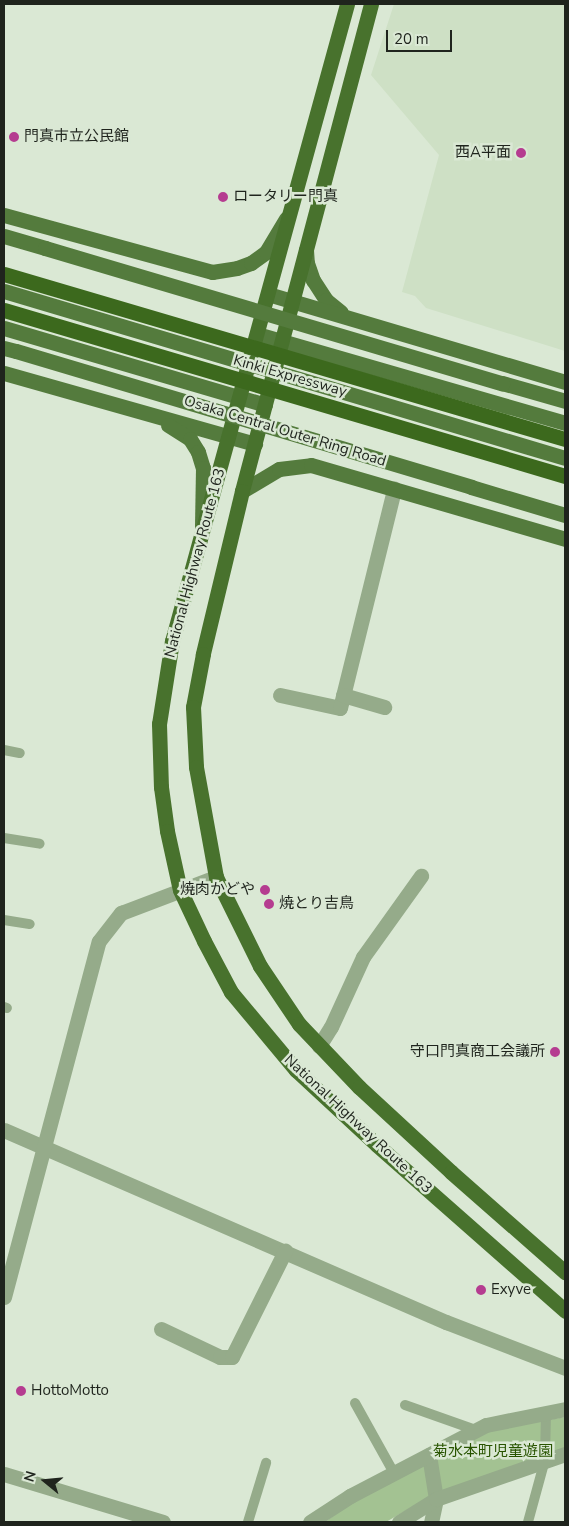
<!DOCTYPE html>
<html>
<head>
<meta charset="utf-8">
<style>
  body { margin:0 }
  #map { position:relative; width:569px; height:1526px; overflow:hidden; background:#dae8d4; font-family:"Nunito Sans","Noto Sans JP",sans-serif }
  div>[style] { position:absolute }
  .built>* { inset:0; background:#cee0c5 }
  .green>* { inset:0; background:#a3c292 }
  .service>* { height:10px; margin:-5px; padding:0 5px; transform-origin:5px; border-radius:5px; background:#95ab8a }
  .minor>* { height:15px; margin:-7.5px; padding:0 7.5px; transform-origin:7.5px; border-radius:7.5px; background:#95ab8a }
  .tertiary>* { height:15px; margin:-7.5px; padding:0 7.5px; transform-origin:7.5px; border-radius:7.5px; background:#95ab8a }
  .primary>* { height:15px; margin:-7.5px; padding:0 7.5px; transform-origin:7.5px; border-radius:7.5px; background:#547b3d }
  .trunk>* { height:15px; margin:-7.5px; padding:0 7.5px; transform-origin:7.5px; border-radius:7.5px; background:#48722d }
  .primary-bridge>* { height:15px; margin:-7.5px; padding:0 7.5px; transform-origin:7.5px; border-radius:7.5px; background:#547b3d }
  .motorway-bridge>* { height:15px; margin:-7.5px; padding:0 7.5px; transform-origin:7.5px; border-radius:7.5px; background:#3c691d }
  .dots>* { width:14px; height:14px; translate:-50% -50%; box-sizing:border-box; border:2px solid #dae8d4; border-radius:50% }
  span { translate:-50% -50%; white-space:nowrap; text-align:center; line-height:1.15; -webkit-text-stroke:5px #dae8d4; paint-order:stroke }
  .poi-label { font-size:15px; color:#1f241d }
  .left { translate:0 -50%; text-align:left }
  .right { translate:-100% -50%; text-align:right }
  .street-label { font-size:15px; color:#1f241d }
  .park-label { font-size:15px; color:#285400 }
  .frame { position:absolute; inset:0; border:5px solid #1f241d; pointer-events:none }
  .north { position:absolute; left:20px; top:1456px; width:50px; height:50px; -webkit-text-stroke:4px #dae8d4; paint-order:stroke; rotate:287deg; font-size:14px; font-weight:700; line-height:20px; text-align:center; color:#1f241d }
  .north::after { content:''; display:block; margin:auto; width:18px; height:22px; background:#1f241d; clip-path:polygon(50% 0,100% 100%,50% 72%,0 100%) }
  .scale { position:absolute; left:386px; top:30px; width:66px; height:22px; box-sizing:border-box; border:2px solid #1f241d; border-top:0; padding-left:6px; font-size:15px; line-height:18px; white-space:nowrap; color:#1f241d; -webkit-text-stroke:4px #dae8d4; paint-order:stroke }
</style>
</head>
<body>
<div id="map">
  <div class="built">
    <i style="clip-path:polygon(394px 4px,565px 4px,565px 351px,426px 308px,415px 296px,402px 292px,439px 155px,371px 75px)"></i>
  </div>
  <div class="green">
    <i style="clip-path:polygon(565px 1417px,565px 1448px,436px 1493px,386px 1522px,325px 1522px,350px 1504px,488px 1431px)"></i>
  </div>
  <div class="service">
    <i style="left:4px;top:750px;width:16px;rotate:11deg"></i>
    <i style="left:4px;top:838px;width:36px;rotate:9deg"></i>
    <i style="left:4px;top:920px;width:26px;rotate:9deg"></i>
    <i style="left:4px;top:1007px;width:3px;rotate:18deg"></i>
    <i style="left:355px;top:1403px;width:80px;rotate:60.9deg"></i>
    <i style="left:405px;top:1405px;width:75px;rotate:19.4deg"></i>
    <i style="left:248px;top:1522px;width:62px;rotate:-73deg"></i>
    <i style="left:528px;top:1522px;width:64px;rotate:-74.7deg"></i>
    <i style="left:545px;top:1460px;width:47px;rotate:-88.8deg"></i>
  </div>
  <div class="minor">
    <i style="left:280px;top:695px;width:61px;rotate:12.2deg"></i>
    <i style="left:340px;top:708px;width:226px;rotate:-76.1deg"></i>
    <i style="left:343px;top:695px;width:43px;rotate:16.3deg"></i>
    <i style="left:319px;top:1046px;width:22px;rotate:-58deg"></i>
    <i style="left:331px;top:1027px;width:77px;rotate:-65.4deg"></i>
    <i style="left:363px;top:957px;width:100px;rotate:-54.4deg"></i>
    <i style="left:4px;top:1130px;width:482px;rotate:23.5deg"></i>
    <i style="left:446px;top:1322px;width:128px;rotate:21.1deg"></i>
    <i style="left:161px;top:1329px;width:65px;rotate:25.4deg"></i>
    <i style="left:220px;top:1357px;width:12px"></i>
    <i style="left:232px;top:1357px;width:119px;rotate:-63.4deg"></i>
    <i style="left:429px;top:1455px;width:45px;rotate:81deg"></i>
    <i style="left:436px;top:1499px;width:24px;rotate:102deg"></i>
    <i style="left:4px;top:1474px;width:166px;rotate:16.8deg"></i>
    <i style="left:310px;top:1522px;width:48px;rotate:-33deg"></i>
    <i style="left:350px;top:1496px;width:153px;rotate:-27.6deg"></i>
    <i style="left:486px;top:1425px;width:81px;rotate:-11.4deg"></i>
    <i style="left:399px;top:1522px;width:44px;rotate:-31.9deg"></i>
    <i style="left:436px;top:1499px;width:137px;rotate:-19.2deg"></i>
  </div>
  <div class="tertiary">
    <i style="left:4px;top:1297px;width:368px;rotate:-75.1deg"></i>
    <i style="left:99px;top:941px;width:36px;rotate:-52deg"></i>
    <i style="left:121px;top:913px;width:102px;rotate:-20.8deg"></i>
  </div>
  <div class="primary">
    <i style="left:4px;top:215px;width:216px;rotate:15.3deg"></i>
    <i style="left:212px;top:272px;width:25px;rotate:-9deg"></i>
    <i style="left:237px;top:268px;width:15px;rotate:-20deg"></i>
    <i style="left:251px;top:263px;width:19px;rotate:-36deg"></i>
    <i style="left:266px;top:252px;width:39px;rotate:-59deg"></i>
    <i style="left:4px;top:236px;width:43px;rotate:16.3deg"></i>
    <i style="left:306px;top:250px;width:13px;rotate:86deg"></i>
    <i style="left:307px;top:263px;width:18px;rotate:71deg"></i>
    <i style="left:313px;top:280px;width:24px;rotate:57deg"></i>
    <i style="left:326px;top:300px;width:19px;rotate:39deg"></i>
    <i style="left:4px;top:291px;width:585px;rotate:16.58deg"></i>
    <i style="left:268px;top:294px;width:310px;rotate:16.5deg"></i>
    <i style="left:4px;top:328px;width:272px;rotate:16.4deg"></i>
    <i style="left:257px;top:334px;width:321px;rotate:16.1deg"></i>
    <i style="left:4px;top:348px;width:12px;rotate:14deg"></i>
    <i style="left:4px;top:373px;width:261px;rotate:15.8deg"></i>
    <i style="left:502px;top:383px;width:66px;rotate:15.9deg"></i>
    <i style="left:168px;top:425px;width:26px;rotate:32deg"></i>
    <i style="left:190px;top:439px;width:15px;rotate:58deg"></i>
    <i style="left:198px;top:452px;width:17px;rotate:73deg"></i>
    <i style="left:203px;top:468px;width:58px;rotate:91deg"></i>
    <i style="left:471px;top:487px;width:98px;rotate:16.6deg"></i>
    <i style="left:242px;top:491px;width:43px;rotate:-30.7deg"></i>
    <i style="left:279px;top:469px;width:32px;rotate:-7deg"></i>
    <i style="left:311px;top:465px;width:265px;rotate:16.2deg"></i>
  </div>
  <div class="trunk">
    <i style="left:347px;top:4px;width:661px;rotate:105.36deg"></i>
    <i style="left:172px;top:641px;width:84px;rotate:98.9deg"></i>
    <i style="left:159px;top:724px;width:63px;rotate:88.2deg"></i>
    <i style="left:161px;top:787px;width:44px;rotate:82.2deg"></i>
    <i style="left:167px;top:831px;width:60px;rotate:77.6deg"></i>
    <i style="left:180px;top:890px;width:56px;rotate:64.8deg"></i>
    <i style="left:204px;top:941px;width:58px;rotate:62.1deg"></i>
    <i style="left:231px;top:992px;width:102px;rotate:50.2deg"></i>
    <i style="left:296px;top:1070px;width:110px;rotate:42.8deg"></i>
    <i style="left:377px;top:1145px;width:251px;rotate:41.4deg"></i>
    <i style="left:371px;top:4px;width:504px;rotate:104.84deg"></i>
    <i style="left:242px;top:491px;width:168px;rotate:103.5deg"></i>
    <i style="left:203px;top:654px;width:54px;rotate:100.7deg"></i>
    <i style="left:193px;top:707px;width:60px;rotate:87.1deg"></i>
    <i style="left:196px;top:767px;width:112px;rotate:79.7deg"></i>
    <i style="left:216px;top:877px;width:99px;rotate:63.7deg"></i>
    <i style="left:260px;top:966px;width:70px;rotate:56.1deg"></i>
    <i style="left:299px;top:1024px;width:87px;rotate:46.4deg"></i>
    <i style="left:359px;top:1087px;width:125px;rotate:42.7deg"></i>
    <i style="left:451px;top:1172px;width:152px;rotate:41.3deg"></i>
  </div>
  <div class="primary-bridge">
    <i style="left:45px;top:248px;width:477px;rotate:16.5deg"></i>
    <i style="left:16px;top:351px;width:475px;rotate:16.6deg"></i>
  </div>
  <div class="motorway-bridge">
    <i style="left:4px;top:274px;width:585px;rotate:16.39deg"></i>
    <i style="left:4px;top:310px;width:585px;rotate:16.48deg"></i>
  </div>
  <div class="dots">
    <i style="left:14px;top:137px;background:#b53c90"></i>
    <i style="left:521px;top:153px;background:#b53c90"></i>
    <i style="left:223px;top:197px;background:#b53c90"></i>
    <i style="left:265px;top:890px;background:#b53c90"></i>
    <i style="left:269px;top:904px;background:#b53c90"></i>
    <i style="left:555px;top:1052px;background:#b53c90"></i>
    <i style="left:481px;top:1290px;background:#b53c90"></i>
    <i style="left:21px;top:1391px;background:#b53c90"></i>
  </div>
  <div class="poi-label">
    <span class="left" style="left:24px;top:137px">門真市立公民館</span>
    <span class="right" style="left:511px;top:153px">西A平面</span>
    <span class="left" style="left:233px;top:197px">ロータリー門真</span>
    <span class="right" style="left:255px;top:890px">焼肉かどや</span>
    <span class="left" style="left:279px;top:904px">焼とり吉鳥</span>
    <span class="right" style="left:545px;top:1052px">守口門真商工会議所</span>
    <span class="left" style="left:491px;top:1290px">Exyve</span>
    <span class="left" style="left:31px;top:1391px">HottoMotto</span>
  </div>
  <div class="street-label">
    <span style="left:290px;top:376px;rotate:16deg">Kinki Expressway</span>
    <span style="left:285px;top:431px;rotate:17deg">Osaka Central Outer Ring Road</span>
    <span style="left:195px;top:563px;rotate:-75deg">National Highway Route 163</span>
    <span style="left:358px;top:1124px;rotate:43deg">National Highway Route 163</span>
  </div>
  <div class="park-label">
    <span style="left:493px;top:1452px">菊水本町児童遊園</span>
  </div>
  <div class="frame"></div>
  <div class="north">N</div>
  <div class="scale">20 m</div>
</div>
</body>
</html>
